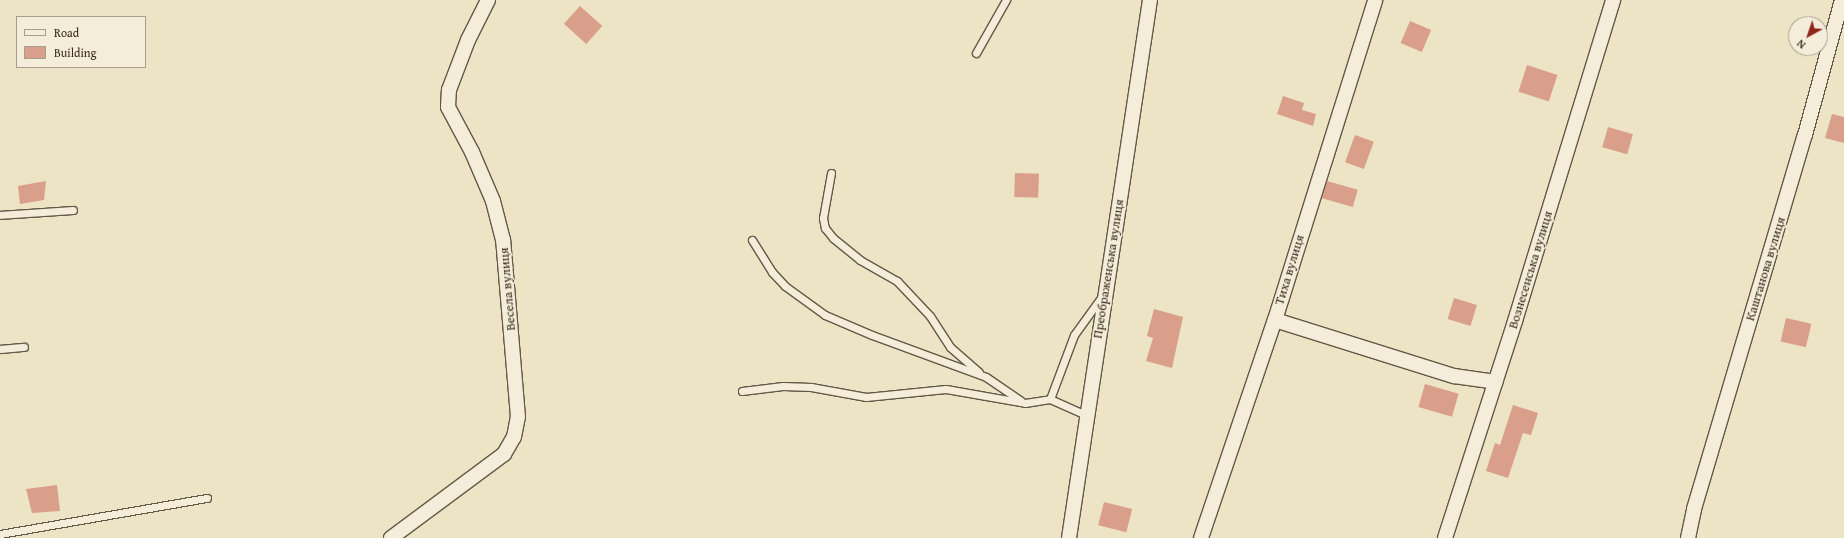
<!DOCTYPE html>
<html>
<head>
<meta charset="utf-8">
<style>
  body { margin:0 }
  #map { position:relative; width:1844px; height:538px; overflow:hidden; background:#ece4c5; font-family:"Gentium Book Plus",serif }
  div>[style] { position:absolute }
  .building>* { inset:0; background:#d99f8b; transform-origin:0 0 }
  .roads { filter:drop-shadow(1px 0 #645846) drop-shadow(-1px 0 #645846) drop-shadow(0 1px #645846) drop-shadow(0 -1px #645846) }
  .lane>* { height:7px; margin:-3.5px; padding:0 3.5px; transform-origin:3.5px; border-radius:3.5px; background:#f3edd9 }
  .street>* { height:14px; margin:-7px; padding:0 7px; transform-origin:7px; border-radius:7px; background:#f3edd9 }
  span { translate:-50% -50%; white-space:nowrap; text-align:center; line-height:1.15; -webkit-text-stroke:3px #f3edd9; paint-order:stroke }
  .street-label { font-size:13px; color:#362a1c }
  .legend { position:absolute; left:16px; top:16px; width:130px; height:52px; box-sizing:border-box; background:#f3edd9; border:1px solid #a79f8d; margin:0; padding:5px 7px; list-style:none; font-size:12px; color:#362a1c }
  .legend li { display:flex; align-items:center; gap:8px; height:20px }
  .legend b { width:20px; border:1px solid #a79f8d }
  .north { position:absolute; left:1788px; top:16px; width:40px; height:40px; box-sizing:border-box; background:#f3edd9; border:1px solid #a79f8d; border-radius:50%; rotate:220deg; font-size:11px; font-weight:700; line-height:16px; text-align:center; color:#362a1c }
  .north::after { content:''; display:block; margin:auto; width:14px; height:18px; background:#8f2418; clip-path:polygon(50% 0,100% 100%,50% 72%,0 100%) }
</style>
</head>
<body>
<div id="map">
  <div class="building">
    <i style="left:580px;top:6px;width:30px;height:24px;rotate:42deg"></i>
    <i style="left:1410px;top:21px;width:23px;height:24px;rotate:23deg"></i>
    <i style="left:1527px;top:65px;width:32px;height:28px;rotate:18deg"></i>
    <i style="clip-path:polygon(1283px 96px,1304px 103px,1302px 110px,1316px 114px,1313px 126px,1277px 114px)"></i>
    <i style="clip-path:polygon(1832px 114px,1844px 117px,1844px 143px,1825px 138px)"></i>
    <i style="left:1608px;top:127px;width:26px;height:21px;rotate:16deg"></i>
    <i style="left:1355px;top:135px;width:20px;height:29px;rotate:20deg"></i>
    <i style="left:1015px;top:173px;width:24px;height:24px;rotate:2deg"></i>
    <i style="clip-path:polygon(46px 181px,44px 200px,20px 204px,18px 186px)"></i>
    <i style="left:1327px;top:181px;width:32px;height:18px;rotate:16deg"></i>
    <i style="left:1454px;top:298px;width:24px;height:22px;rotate:17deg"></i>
    <i style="clip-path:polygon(1154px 309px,1183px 317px,1172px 368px,1146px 361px,1153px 338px,1147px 336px)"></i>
    <i style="left:1786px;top:318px;width:26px;height:24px;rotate:13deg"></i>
    <i style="left:1425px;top:384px;width:35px;height:24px;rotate:16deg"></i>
    <i style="clip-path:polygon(1513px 405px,1538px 413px,1531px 435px,1523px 433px,1508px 478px,1486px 471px,1495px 443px,1500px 445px)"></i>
    <i style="clip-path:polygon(57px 485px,60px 511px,32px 513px,26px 489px)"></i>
    <i style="left:1104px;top:502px;width:29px;height:24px;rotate:14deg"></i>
  </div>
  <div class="roads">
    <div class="lane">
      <i style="left:976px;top:53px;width:61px;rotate:-60.5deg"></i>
      <i style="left:831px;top:173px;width:46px;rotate:100.1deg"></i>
      <i style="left:823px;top:218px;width:10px;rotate:79deg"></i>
      <i style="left:825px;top:228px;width:13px;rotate:51deg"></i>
      <i style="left:833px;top:238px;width:35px;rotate:39deg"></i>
      <i style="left:860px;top:260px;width:43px;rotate:29.6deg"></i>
      <i style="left:897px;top:281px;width:48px;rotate:46.7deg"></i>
      <i style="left:930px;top:316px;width:37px;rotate:57deg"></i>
      <i style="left:950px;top:347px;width:38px;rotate:41deg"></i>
      <i style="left:0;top:215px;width:73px;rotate:-3.9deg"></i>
      <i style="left:752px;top:240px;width:38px;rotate:58deg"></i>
      <i style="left:772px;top:272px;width:19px;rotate:47deg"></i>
      <i style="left:785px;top:286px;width:49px;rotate:35.9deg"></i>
      <i style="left:825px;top:315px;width:51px;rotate:23.1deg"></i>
      <i style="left:872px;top:335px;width:121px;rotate:20.2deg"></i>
      <i style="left:986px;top:377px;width:42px;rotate:34.4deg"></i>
      <i style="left:0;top:349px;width:24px;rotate:-5deg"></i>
      <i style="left:742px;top:391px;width:41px;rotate:-7deg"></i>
      <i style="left:783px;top:386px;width:28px;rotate:2deg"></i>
      <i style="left:811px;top:387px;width:56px;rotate:10.3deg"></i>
      <i style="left:866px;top:397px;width:80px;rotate:-5.7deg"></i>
      <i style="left:946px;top:389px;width:80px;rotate:10deg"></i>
      <i style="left:1025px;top:403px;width:25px;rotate:-9deg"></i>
      <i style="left:1050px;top:399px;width:39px;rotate:24deg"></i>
      <i style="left:1050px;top:399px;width:68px;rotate:-69.4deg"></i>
      <i style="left:1074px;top:335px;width:49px;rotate:-54.1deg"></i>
      <i style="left:0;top:534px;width:210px;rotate:-9.9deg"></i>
    </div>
    <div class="street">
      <i style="left:1275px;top:320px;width:188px;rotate:17.4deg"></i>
      <i style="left:1454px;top:376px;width:42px;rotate:8.1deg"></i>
      <i style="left:391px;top:538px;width:141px;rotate:-36.6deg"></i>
      <i style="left:504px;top:454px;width:20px;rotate:-60deg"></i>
      <i style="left:514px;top:437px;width:20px;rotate:-79deg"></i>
      <i style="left:518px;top:417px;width:178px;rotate:-94.8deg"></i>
      <i style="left:503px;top:240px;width:40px;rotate:-104.4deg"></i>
      <i style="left:493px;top:201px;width:53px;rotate:-113.2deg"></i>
      <i style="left:472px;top:152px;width:51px;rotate:-118.1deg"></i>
      <i style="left:448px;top:107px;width:17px;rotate:-87deg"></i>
      <i style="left:449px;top:90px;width:53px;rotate:-69.2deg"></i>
      <i style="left:468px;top:40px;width:45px;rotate:-63.4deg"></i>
      <i style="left:1069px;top:538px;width:544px;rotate:-81.44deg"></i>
      <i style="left:1201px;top:538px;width:230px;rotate:-71.3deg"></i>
      <i style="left:1275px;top:320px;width:335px;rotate:-72.6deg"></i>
      <i style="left:1445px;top:538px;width:228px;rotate:-72.1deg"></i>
      <i style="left:1515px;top:321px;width:336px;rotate:-73deg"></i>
      <i style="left:1688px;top:538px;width:30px;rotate:-78deg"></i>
      <i style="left:1694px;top:509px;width:390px;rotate:-73.5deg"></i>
      <i style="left:1805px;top:135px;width:140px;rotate:-74.7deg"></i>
    </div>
  </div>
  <div class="street-label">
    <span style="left:1109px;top:269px;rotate:-81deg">Преображенська вулиця</span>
    <span style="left:1766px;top:269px;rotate:-73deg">Каштанова вулиця</span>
    <span style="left:1290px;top:270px;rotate:-73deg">Тиха вулиця</span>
    <span style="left:1531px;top:270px;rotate:-73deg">Вознесенська вулиця</span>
    <span style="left:508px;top:289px;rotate:-95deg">Весела вулиця</span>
  </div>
  <ul class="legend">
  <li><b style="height:5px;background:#f3edd9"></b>Road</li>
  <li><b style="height:11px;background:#d99f8b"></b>Building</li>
  </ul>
  <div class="north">N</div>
</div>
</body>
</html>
